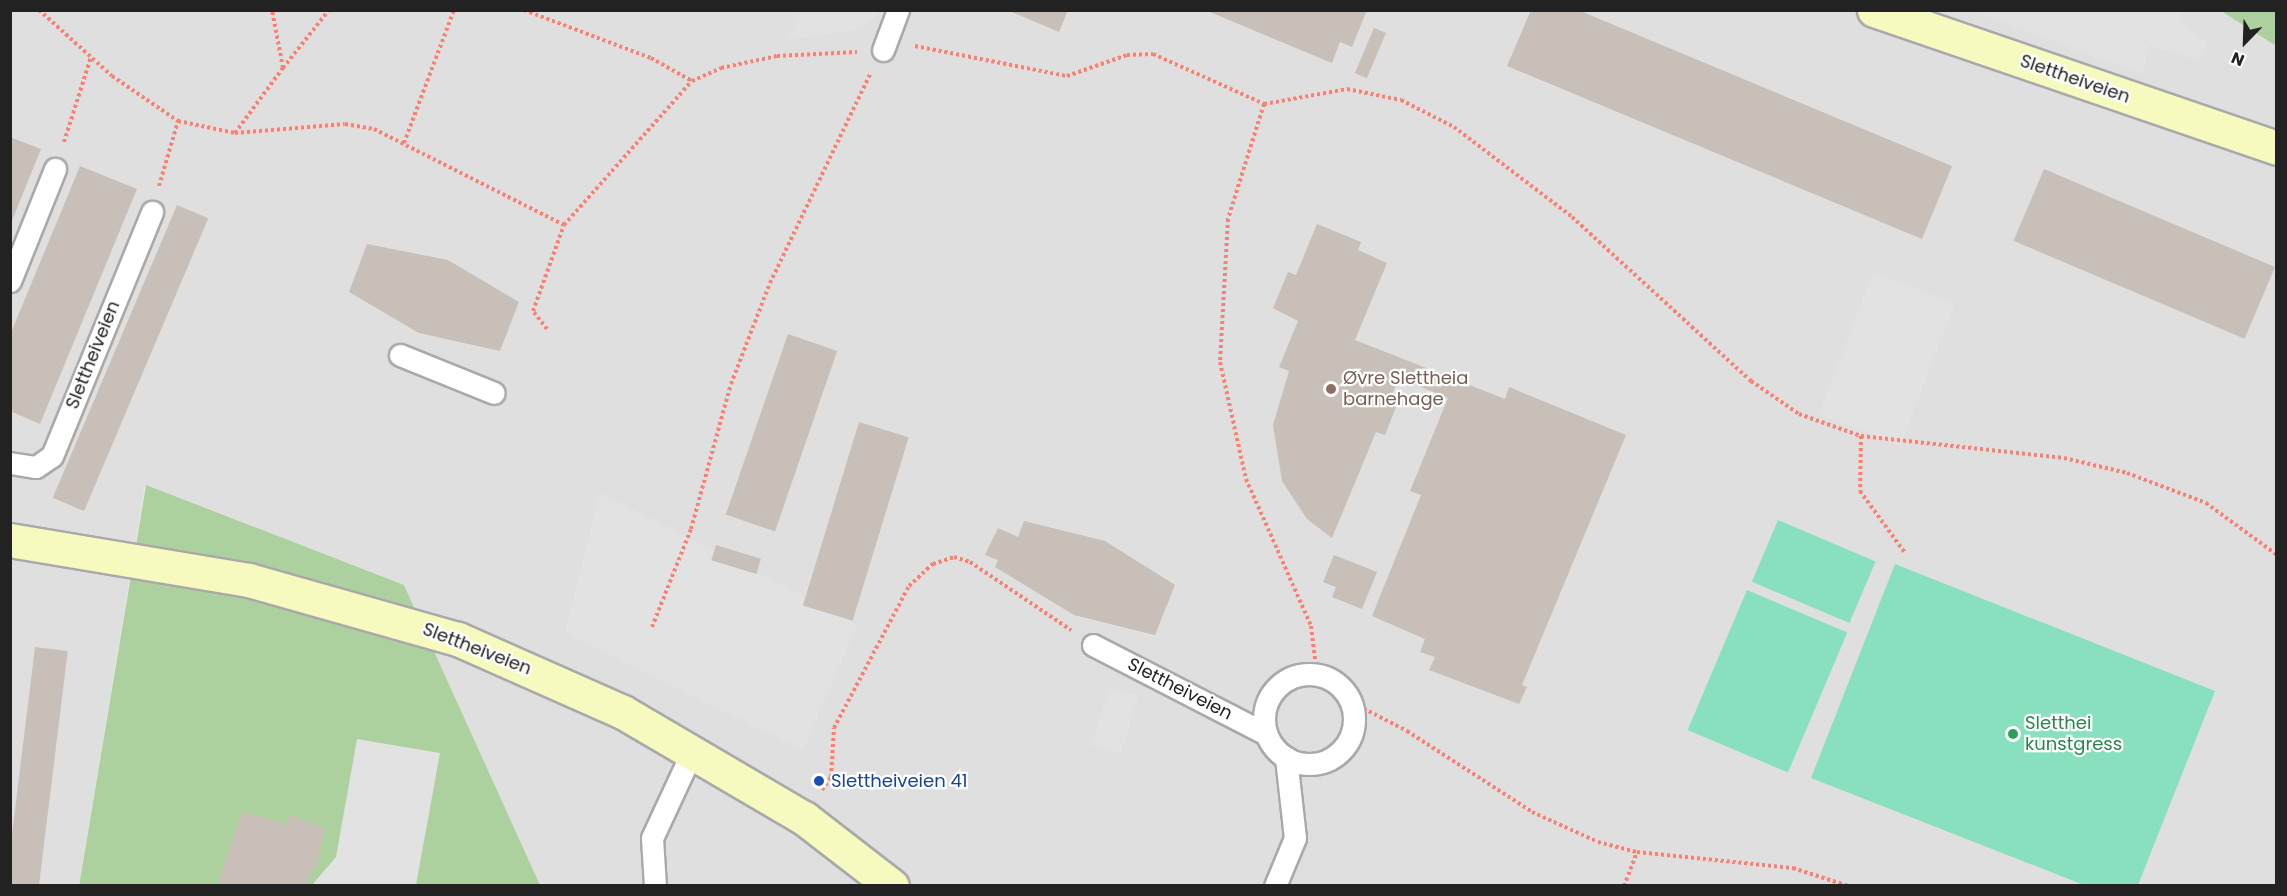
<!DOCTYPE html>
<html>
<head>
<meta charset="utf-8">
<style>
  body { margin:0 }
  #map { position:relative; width:2287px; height:896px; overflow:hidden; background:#f2efe9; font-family:Poppins,sans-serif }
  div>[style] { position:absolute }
  .residential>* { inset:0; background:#e0dfdf }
  .forest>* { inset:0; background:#add19e }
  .pitch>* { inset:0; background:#88e0be; transform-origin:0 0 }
  .parking>* { inset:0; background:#e2e2e2; transform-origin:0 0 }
  .building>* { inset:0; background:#c7bfb8; transform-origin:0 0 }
  .path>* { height:4px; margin-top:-2px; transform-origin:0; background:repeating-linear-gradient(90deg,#fa8072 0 3px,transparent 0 6px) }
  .roads { filter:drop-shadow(2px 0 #a9a9a9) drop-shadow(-2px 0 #a9a9a9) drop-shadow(0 2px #a9a9a9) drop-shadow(0 -2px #a9a9a9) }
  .lane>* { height:21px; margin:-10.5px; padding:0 10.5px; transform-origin:10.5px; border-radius:10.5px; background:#fff }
  .lane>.ring { margin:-10.5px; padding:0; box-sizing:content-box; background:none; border:21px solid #fff; border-radius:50% }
  .secondary>* { height:33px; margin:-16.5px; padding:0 16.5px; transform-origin:16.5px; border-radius:16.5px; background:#f7fabf }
  .dots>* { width:16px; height:16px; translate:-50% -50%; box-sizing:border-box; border:3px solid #fff; border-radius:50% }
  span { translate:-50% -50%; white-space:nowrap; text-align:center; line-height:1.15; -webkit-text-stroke:4.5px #fff; paint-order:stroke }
  .street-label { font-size:18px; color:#222 }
  .education-label { font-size:18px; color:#785e54 }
  .left { translate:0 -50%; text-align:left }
  .leisure-label { font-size:18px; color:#27864d }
  .transit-label { font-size:18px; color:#164399 }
  .frame { position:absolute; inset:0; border:12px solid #222; pointer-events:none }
  .north { position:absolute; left:2215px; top:12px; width:60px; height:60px; -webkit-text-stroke:4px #fff; paint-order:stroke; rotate:203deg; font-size:16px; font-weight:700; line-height:24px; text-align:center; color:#222 }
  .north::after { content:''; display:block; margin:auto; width:21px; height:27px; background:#222; clip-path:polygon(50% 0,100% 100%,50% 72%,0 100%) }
</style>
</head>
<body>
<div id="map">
  <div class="residential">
    <i style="clip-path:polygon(10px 11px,2221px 11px,2276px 46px,2276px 885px,540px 885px,404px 585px,145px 486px,79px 885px,11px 885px)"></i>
  </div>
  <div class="forest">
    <i style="clip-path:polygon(2221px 11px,2276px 11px,2276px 46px)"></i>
    <i style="clip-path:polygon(146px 485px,404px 585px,540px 885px,79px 886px)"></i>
  </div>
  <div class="pitch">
    <i style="left:1778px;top:520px;width:106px;height:67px;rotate:23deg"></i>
    <i style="clip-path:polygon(1895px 564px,2215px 691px,2138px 885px,2084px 885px,1811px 778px)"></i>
    <i style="left:1747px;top:590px;width:109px;height:152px;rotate:23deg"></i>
  </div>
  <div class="parking">
    <i style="clip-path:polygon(800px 11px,800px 10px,881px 11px,861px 29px,788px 40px)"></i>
    <i style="clip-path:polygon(1972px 11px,2177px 11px,2187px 28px,2207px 42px,2200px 61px,2149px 45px,2143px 75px)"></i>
    <i style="left:1873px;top:272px;width:88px;height:152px;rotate:21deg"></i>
    <i style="clip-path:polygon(599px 492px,858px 624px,803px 750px,564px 633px)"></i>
    <i style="left:1109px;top:687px;width:31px;height:61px;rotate:17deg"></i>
    <i style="clip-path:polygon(357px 739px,440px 753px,416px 885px,312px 885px,336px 857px)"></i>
  </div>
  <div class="building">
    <i style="clip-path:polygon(1007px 10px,1068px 10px,1059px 32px)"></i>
    <i style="clip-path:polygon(1205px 10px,1367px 10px,1352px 47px,1340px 42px,1332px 63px)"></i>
    <i style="clip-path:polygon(1531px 10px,1578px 10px,1952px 166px,1922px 239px,1507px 66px)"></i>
    <i style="left:1374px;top:28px;width:13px;height:49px;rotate:23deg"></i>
    <i style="clip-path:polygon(10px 137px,41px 149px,11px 223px,10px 223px)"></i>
    <i style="clip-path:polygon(80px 166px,137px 189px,40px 424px,10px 411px,10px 335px)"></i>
    <i style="left:2044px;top:169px;width:251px;height:78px;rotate:23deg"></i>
    <i style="left:177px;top:205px;width:34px;height:318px;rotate:23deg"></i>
    <i style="clip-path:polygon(1317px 224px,1361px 242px,1358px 250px,1387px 263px,1355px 340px,1505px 399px,1509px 387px,1626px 435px,1522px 685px,1527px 687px,1519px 704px,1429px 670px,1435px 657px,1420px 652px,1425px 639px,1372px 616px,1421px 495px,1410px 491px,1448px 398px,1399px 378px,1388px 404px,1396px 407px,1385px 435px,1376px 432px,1332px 538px,1307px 519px,1282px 481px,1273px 425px,1289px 371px,1279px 367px,1298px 321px,1273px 308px,1288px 272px,1296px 275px)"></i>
    <i style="clip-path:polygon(367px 244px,448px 260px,519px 302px,500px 351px,419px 333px,349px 292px)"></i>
    <i style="left:788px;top:334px;width:52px;height:191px;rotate:19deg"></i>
    <i style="left:859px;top:422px;width:52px;height:192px;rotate:17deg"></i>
    <i style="clip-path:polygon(1024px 521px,1105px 541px,1175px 585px,1155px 635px,1074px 615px,995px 567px,998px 560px,985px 555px,998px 528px,1018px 537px)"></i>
    <i style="left:716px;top:545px;width:47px;height:16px;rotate:17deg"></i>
    <i style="clip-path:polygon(1334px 555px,1377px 572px,1362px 609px,1332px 597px,1336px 587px,1323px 582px)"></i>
    <i style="left:35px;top:647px;width:33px;height:240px;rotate:7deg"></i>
    <i style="clip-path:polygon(242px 812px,287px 824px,290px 815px,325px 828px,316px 870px,312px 868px,306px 886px,217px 886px)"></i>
  </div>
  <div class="path">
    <i style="left:39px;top:10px;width:98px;rotate:42.1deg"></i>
    <i style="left:112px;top:76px;width:80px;rotate:34.3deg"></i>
    <i style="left:178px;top:121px;width:58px;rotate:11.9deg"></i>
    <i style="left:235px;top:133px;width:110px;rotate:-4.7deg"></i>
    <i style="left:345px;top:124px;width:29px;rotate:10deg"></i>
    <i style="left:374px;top:129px;width:213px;rotate:26.8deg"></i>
    <i style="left:524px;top:10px;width:136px;rotate:20.7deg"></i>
    <i style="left:651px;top:58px;width:47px;rotate:29.3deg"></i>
    <i style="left:915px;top:46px;width:155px;rotate:11.2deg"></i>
    <i style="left:1067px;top:76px;width:64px;rotate:-19.3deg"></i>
    <i style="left:1127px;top:55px;width:26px;rotate:-2deg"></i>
    <i style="left:1153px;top:54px;width:122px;rotate:24.2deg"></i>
    <i style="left:1264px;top:104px;width:84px;rotate:-10.2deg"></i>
    <i style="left:1347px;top:89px;width:55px;rotate:11.5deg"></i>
    <i style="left:1401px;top:100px;width:59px;rotate:27deg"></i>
    <i style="left:1454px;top:127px;width:148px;rotate:37.3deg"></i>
    <i style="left:1572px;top:217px;width:243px;rotate:42.5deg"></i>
    <i style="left:1751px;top:381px;width:58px;rotate:34.5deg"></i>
    <i style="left:1799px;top:414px;width:66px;rotate:19.5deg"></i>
    <i style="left:1861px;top:436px;width:204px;rotate:6.2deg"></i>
    <i style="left:2064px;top:458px;width:65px;rotate:13.4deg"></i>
    <i style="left:2127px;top:473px;width:85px;rotate:20.8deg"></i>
    <i style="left:2206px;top:503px;width:87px;rotate:36.1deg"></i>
    <i style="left:283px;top:68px;width:74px;rotate:-51.6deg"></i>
    <i style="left:1264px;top:104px;width:121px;rotate:107.4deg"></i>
    <i style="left:1228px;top:219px;width:143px;rotate:93.2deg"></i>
    <i style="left:1220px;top:362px;width:120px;rotate:77.5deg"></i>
    <i style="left:1246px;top:479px;width:161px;rotate:66.1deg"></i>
    <i style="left:1311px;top:626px;width:48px;rotate:82.9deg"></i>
    <i style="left:235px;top:133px;width:81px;rotate:-53.6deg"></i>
    <i style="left:283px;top:68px;width:59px;rotate:-100.7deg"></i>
    <i style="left:64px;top:142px;width:89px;rotate:-72.4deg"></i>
    <i style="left:404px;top:143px;width:142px;rotate:-69.4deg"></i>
    <i style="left:159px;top:186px;width:68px;rotate:-73.7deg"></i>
    <i style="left:547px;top:329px;width:23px;rotate:-128deg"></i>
    <i style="left:533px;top:311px;width:91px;rotate:-70.2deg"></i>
    <i style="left:564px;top:225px;width:193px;rotate:-48.4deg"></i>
    <i style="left:692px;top:81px;width:32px;rotate:-24deg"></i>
    <i style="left:721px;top:68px;width:57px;rotate:-12.1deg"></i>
    <i style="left:777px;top:56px;width:80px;rotate:-2.9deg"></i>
    <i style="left:1861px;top:436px;width:55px;rotate:91deg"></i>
    <i style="left:1860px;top:491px;width:77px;rotate:54deg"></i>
    <i style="left:652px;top:627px;width:105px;rotate:-68.3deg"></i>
    <i style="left:691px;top:529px;width:150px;rotate:-74.6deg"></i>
    <i style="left:731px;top:384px;width:108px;rotate:-68.9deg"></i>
    <i style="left:770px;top:283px;width:232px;rotate:-64.4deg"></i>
    <i style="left:1353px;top:703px;width:61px;rotate:27.4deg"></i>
    <i style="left:1407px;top:731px;width:149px;rotate:32.9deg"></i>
    <i style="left:1532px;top:812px;width:72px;rotate:24.4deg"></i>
    <i style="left:1598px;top:842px;width:40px;rotate:14.4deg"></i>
    <i style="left:1637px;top:852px;width:157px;rotate:5.9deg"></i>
    <i style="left:1793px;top:868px;width:58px;rotate:18.1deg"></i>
    <i style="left:822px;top:790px;width:16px;rotate:-55deg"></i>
    <i style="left:831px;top:777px;width:49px;rotate:-86.5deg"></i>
    <i style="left:834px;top:728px;width:161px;rotate:-62.2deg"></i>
    <i style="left:909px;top:586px;width:33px;rotate:-43deg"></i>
    <i style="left:933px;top:564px;width:22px;rotate:-18deg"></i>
    <i style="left:954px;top:557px;width:17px;rotate:17deg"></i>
    <i style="left:970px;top:562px;width:122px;rotate:34deg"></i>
    <i style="left:1624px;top:886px;width:36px;rotate:-69deg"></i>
  </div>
  <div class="roads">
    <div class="lane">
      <i style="left:883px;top:50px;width:43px;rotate:-69.4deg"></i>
      <i style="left:10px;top:281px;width:121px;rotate:-68.1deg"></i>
      <i style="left:400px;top:355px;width:101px;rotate:22deg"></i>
      <i style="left:10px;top:463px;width:26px;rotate:9deg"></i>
      <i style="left:36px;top:467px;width:19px;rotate:-35deg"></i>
      <i style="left:52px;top:456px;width:264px;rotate:-67.7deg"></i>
      <i style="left:1093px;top:645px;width:195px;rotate:27.2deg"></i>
      <i class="ring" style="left:1264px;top:674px;width:69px;height:69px"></i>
      <i style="left:655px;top:886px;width:48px;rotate:-93.6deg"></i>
      <i style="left:652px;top:838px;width:95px;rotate:-65.1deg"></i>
      <i style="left:1275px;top:886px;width:52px;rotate:-67.4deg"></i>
      <i style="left:1295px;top:838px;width:81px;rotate:-96.4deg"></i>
    </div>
    <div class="secondary">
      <i style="left:1874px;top:10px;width:425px;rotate:18.9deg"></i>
      <i style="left:10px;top:540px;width:242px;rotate:9.5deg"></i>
      <i style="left:249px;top:580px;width:217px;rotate:15.8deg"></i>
      <i style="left:458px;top:639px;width:180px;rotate:23.9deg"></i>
      <i style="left:623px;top:712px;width:210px;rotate:30.4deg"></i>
      <i style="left:804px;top:818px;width:111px;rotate:37.7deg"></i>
    </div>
  </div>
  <div class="dots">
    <i style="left:1331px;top:389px;background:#8d6e63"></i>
    <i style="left:2013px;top:734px;background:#2e9e5b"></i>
    <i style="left:819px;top:781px;background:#1a4fb4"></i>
  </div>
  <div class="street-label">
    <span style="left:2075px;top:79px;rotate:19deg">Slettheiveien</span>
    <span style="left:93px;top:355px;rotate:-68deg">Slettheiveien</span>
    <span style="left:477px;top:649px;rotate:21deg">Slettheiveien</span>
    <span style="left:1180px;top:689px;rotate:27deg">Slettheiveien</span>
  </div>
  <div class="education-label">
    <span class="left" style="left:1343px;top:389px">Øvre Slettheia<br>barnehage</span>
  </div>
  <div class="leisure-label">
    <span class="left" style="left:2025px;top:734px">Sletthei<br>kunstgress</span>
  </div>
  <div class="transit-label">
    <span class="left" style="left:831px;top:781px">Slettheiveien 41</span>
  </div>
  <div class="frame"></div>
  <div class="north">N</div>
</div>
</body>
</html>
